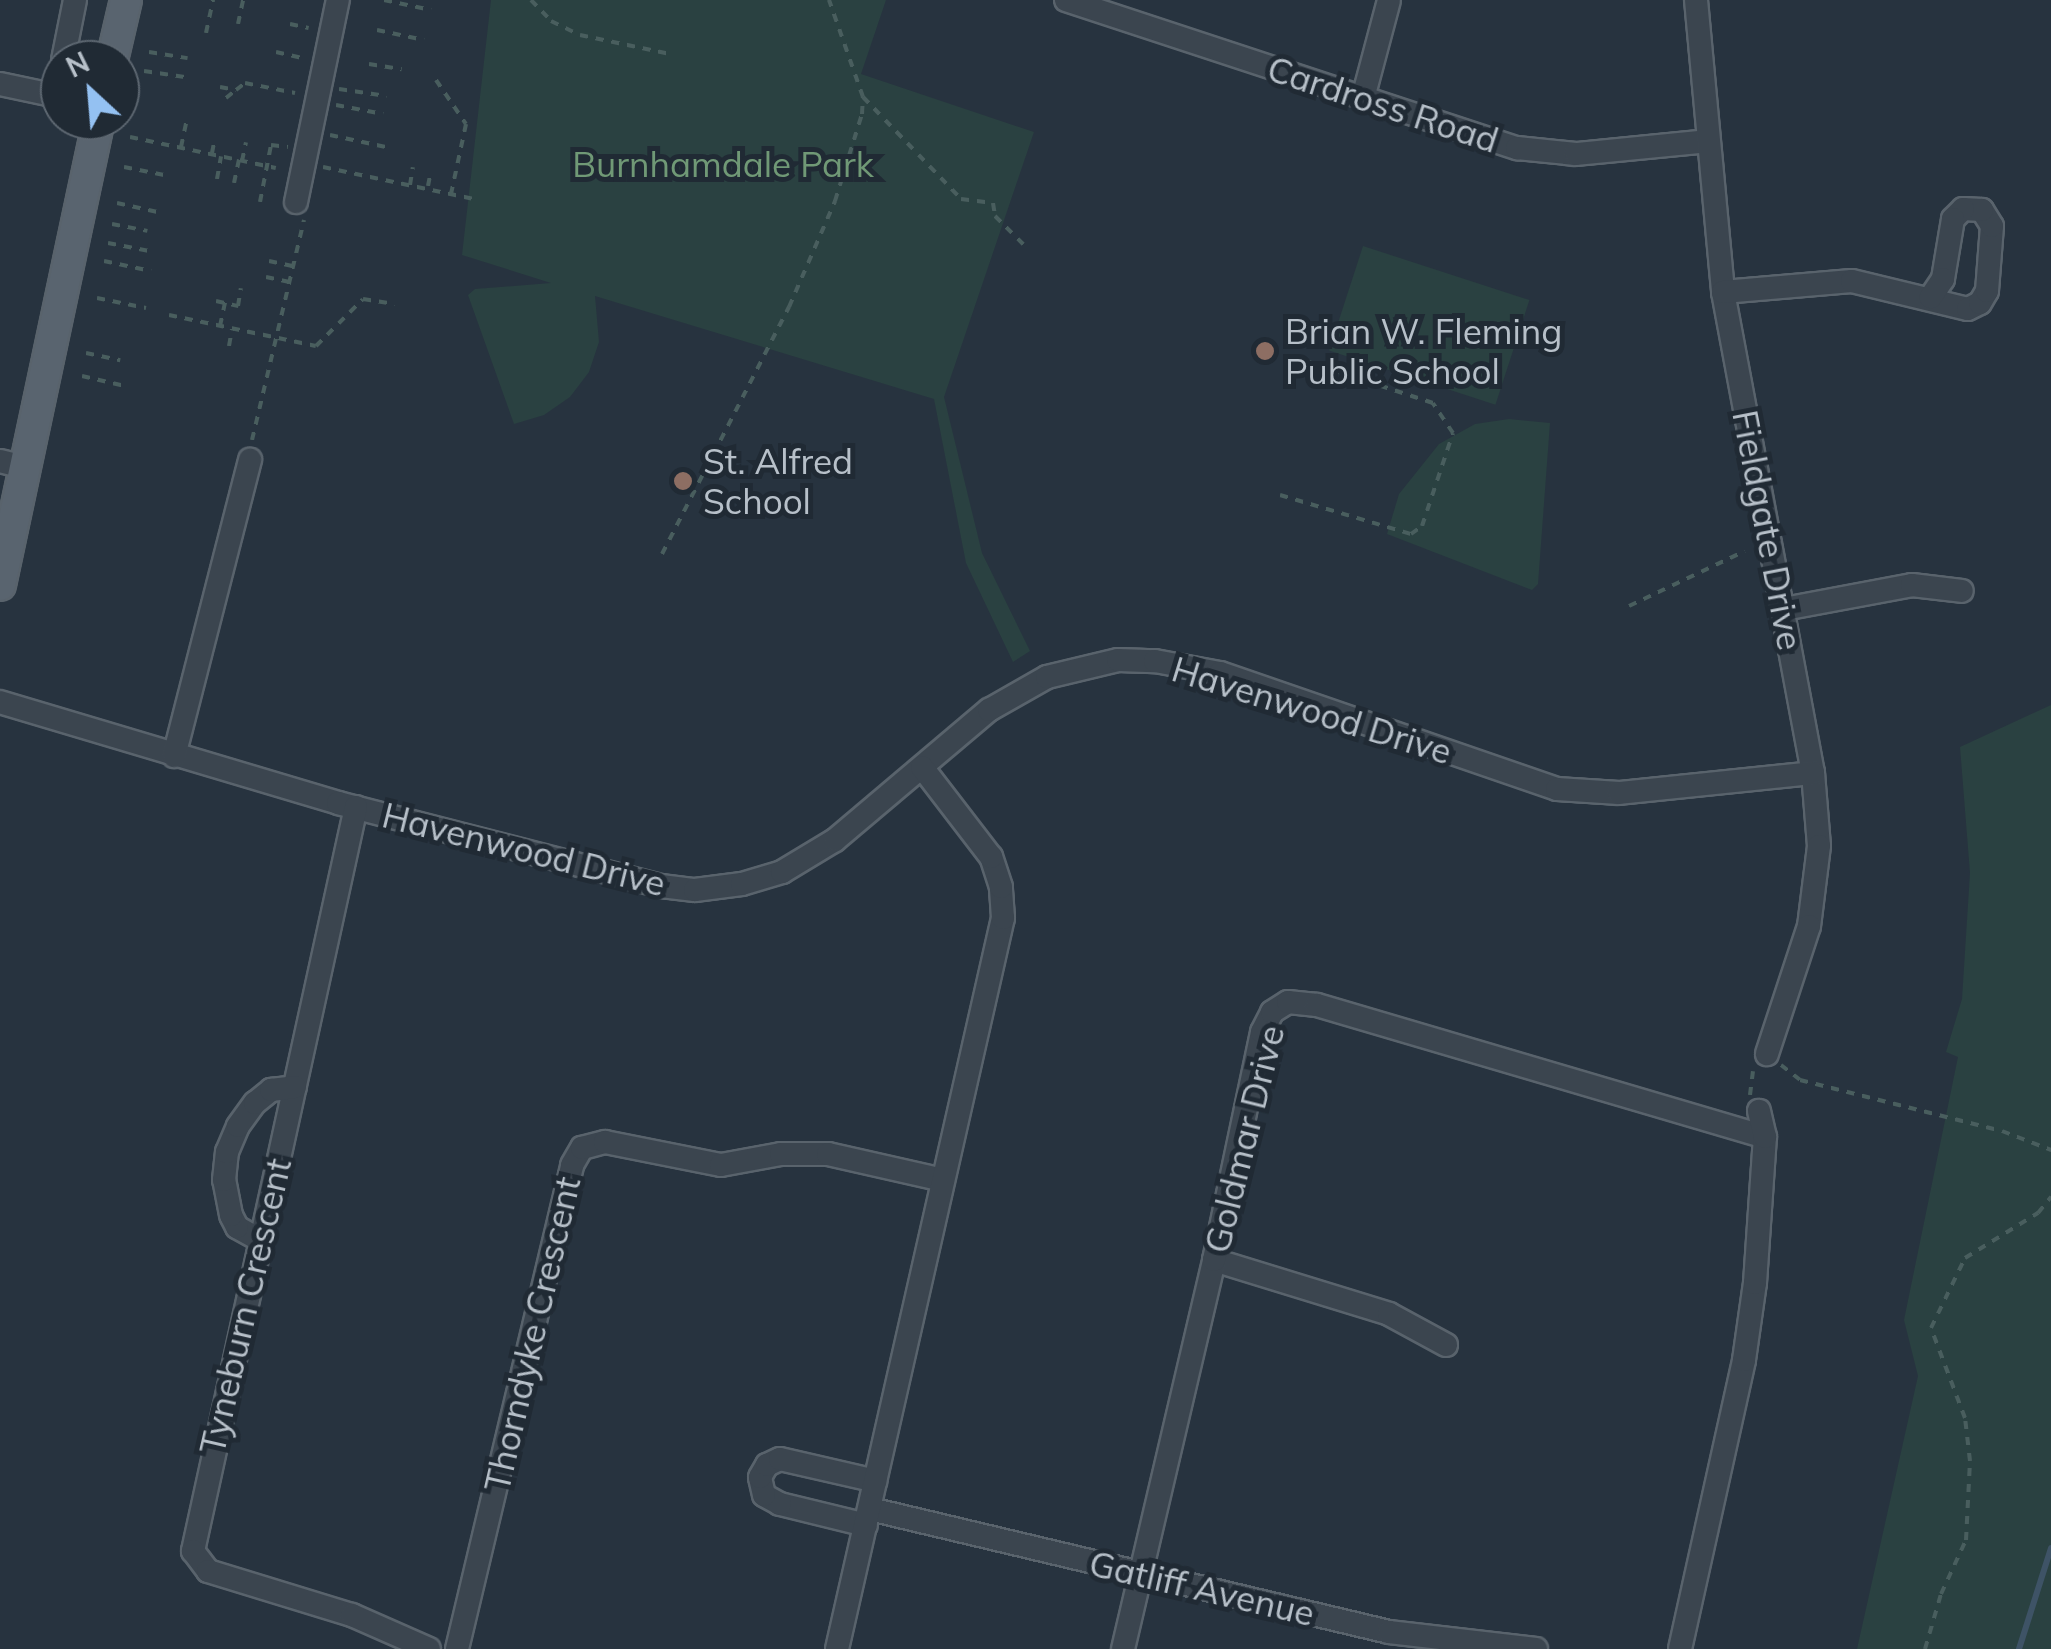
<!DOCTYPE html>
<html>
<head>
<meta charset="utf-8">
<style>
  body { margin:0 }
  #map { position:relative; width:2051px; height:1649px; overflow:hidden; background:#27333f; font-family:Mulish,sans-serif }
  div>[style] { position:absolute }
  .green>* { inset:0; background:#2a4141; transform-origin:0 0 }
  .stream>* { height:6px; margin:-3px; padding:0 3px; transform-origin:3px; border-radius:3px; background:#3e5366 }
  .path>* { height:4px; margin-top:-2px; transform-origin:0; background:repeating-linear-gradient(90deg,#495e5e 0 8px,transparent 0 16px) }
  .roads { filter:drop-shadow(2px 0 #59636c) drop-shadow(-2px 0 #59636c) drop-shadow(0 2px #59636c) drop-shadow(0 -2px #59636c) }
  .minor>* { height:22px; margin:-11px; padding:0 11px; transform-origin:11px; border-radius:11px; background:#3b454f }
  .major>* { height:30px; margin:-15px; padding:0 15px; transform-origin:15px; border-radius:15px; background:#59646f }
  .dots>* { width:28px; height:28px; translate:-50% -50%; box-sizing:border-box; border:5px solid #202a34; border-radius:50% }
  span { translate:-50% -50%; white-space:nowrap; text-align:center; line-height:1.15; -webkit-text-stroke:10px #202a34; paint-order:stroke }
  .street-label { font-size:35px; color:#b7c0c9 }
  .park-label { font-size:35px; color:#709976 }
  .poi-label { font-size:35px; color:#b7c0c9 }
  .left { translate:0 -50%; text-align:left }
  .north { position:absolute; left:40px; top:40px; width:100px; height:100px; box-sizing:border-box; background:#202a34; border:2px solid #5c6670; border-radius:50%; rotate:334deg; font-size:28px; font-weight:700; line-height:40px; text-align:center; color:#b7c0c9 }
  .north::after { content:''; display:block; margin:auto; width:35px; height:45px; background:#94c1f2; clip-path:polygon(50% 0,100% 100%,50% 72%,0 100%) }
</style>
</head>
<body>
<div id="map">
  <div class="green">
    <i style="clip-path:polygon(491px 0,886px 0,861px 74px,1034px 132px,944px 397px,982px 553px,1030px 651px,1013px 662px,966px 563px,934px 399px,595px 296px,599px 342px,589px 372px,570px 397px,544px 415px,514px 424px,468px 295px,475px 289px,551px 283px,462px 255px)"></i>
    <i style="left:1363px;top:246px;width:175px;height:110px;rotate:18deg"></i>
    <i style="clip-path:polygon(1509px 419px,1550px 423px,1538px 584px,1532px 590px,1387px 534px,1399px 494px,1439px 444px,1475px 424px)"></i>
    <i style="clip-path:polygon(2051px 705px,2051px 1649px,1857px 1649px,1918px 1376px,1904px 1320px,1958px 1057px,1946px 1052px,1962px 999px,1970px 873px,1960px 747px)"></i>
  </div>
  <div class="stream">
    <i style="left:2019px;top:1649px;width:106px;rotate:-72.4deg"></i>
  </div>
  <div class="path">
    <i style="left:384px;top:0;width:48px;rotate:12deg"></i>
    <i style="left:531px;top:0;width:29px;rotate:46deg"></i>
    <i style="left:551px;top:21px;width:32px;rotate:26deg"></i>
    <i style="left:580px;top:35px;width:92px;rotate:11.9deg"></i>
    <i style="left:238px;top:24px;width:25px;rotate:-78deg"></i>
    <i style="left:290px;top:24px;width:19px;rotate:12deg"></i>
    <i style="left:377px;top:30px;width:48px;rotate:12deg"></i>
    <i style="left:206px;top:33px;width:34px;rotate:-78deg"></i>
    <i style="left:149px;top:52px;width:39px;rotate:9deg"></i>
    <i style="left:276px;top:52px;width:28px;rotate:13deg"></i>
    <i style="left:369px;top:64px;width:33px;rotate:9deg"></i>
    <i style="left:144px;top:71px;width:41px;rotate:8.3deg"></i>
    <i style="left:436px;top:80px;width:53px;rotate:55.7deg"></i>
    <i style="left:466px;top:124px;width:72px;rotate:102.1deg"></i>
    <i style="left:220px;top:87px;width:16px;rotate:11deg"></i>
    <i style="left:236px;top:90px;width:11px;rotate:-38deg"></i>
    <i style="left:245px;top:83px;width:51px;rotate:11.3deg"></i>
    <i style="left:339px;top:89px;width:48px;rotate:8.5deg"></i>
    <i style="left:863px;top:97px;width:141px;rotate:46.1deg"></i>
    <i style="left:961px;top:199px;width:32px;rotate:7deg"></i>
    <i style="left:993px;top:203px;width:13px;rotate:81deg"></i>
    <i style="left:995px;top:216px;width:40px;rotate:45deg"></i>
    <i style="left:226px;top:98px;width:13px;rotate:-39deg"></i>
    <i style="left:336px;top:105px;width:48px;rotate:10.8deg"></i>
    <i style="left:330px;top:135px;width:57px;rotate:12.1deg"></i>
    <i style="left:130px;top:137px;width:149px;rotate:12deg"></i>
    <i style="left:181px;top:147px;width:30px;rotate:-78deg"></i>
    <i style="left:212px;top:153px;width:15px;rotate:-79deg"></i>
    <i style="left:242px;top:161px;width:19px;rotate:-78deg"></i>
    <i style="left:124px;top:167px;width:46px;rotate:11.3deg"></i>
    <i style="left:323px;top:167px;width:153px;rotate:12deg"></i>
    <i style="left:217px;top:179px;width:23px;rotate:-80deg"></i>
    <i style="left:234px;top:183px;width:24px;rotate:-78deg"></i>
    <i style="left:410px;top:185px;width:18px;rotate:-81deg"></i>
    <i style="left:428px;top:186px;width:15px;rotate:-79deg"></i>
    <i style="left:260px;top:202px;width:58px;rotate:-79.1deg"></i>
    <i style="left:271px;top:145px;width:17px;rotate:7deg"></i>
    <i style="left:117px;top:203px;width:46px;rotate:12.5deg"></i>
    <i style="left:112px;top:224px;width:36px;rotate:11deg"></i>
    <i style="left:108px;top:243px;width:42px;rotate:11deg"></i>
    <i style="left:104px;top:261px;width:48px;rotate:12deg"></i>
    <i style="left:269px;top:261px;width:25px;rotate:12deg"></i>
    <i style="left:266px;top:277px;width:24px;rotate:12deg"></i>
    <i style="left:97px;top:298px;width:50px;rotate:11.5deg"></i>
    <i style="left:216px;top:301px;width:23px;rotate:13deg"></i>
    <i style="left:238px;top:306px;width:18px;rotate:-81deg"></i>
    <i style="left:169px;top:315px;width:150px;rotate:11.9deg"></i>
    <i style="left:316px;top:346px;width:66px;rotate:-45deg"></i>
    <i style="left:363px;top:299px;width:32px;rotate:9deg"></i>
    <i style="left:220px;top:326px;width:25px;rotate:-78deg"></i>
    <i style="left:229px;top:346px;width:17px;rotate:-80deg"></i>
    <i style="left:86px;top:353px;width:35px;rotate:12deg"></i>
    <i style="left:82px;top:376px;width:44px;rotate:13.1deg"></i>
    <i style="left:252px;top:440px;width:226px;rotate:-76.7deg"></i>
    <i style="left:1280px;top:495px;width:137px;rotate:16.6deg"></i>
    <i style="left:1411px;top:534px;width:14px;rotate:-36deg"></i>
    <i style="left:1422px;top:526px;width:98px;rotate:-71.6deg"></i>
    <i style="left:1453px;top:433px;width:36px;rotate:-124deg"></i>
    <i style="left:1433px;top:403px;width:132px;rotate:-161.8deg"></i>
    <i style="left:662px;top:554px;width:278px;rotate:-62.8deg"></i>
    <i style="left:789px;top:307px;width:116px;rotate:-66.5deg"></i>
    <i style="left:835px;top:201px;width:91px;rotate:-72.8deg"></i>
    <i style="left:862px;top:114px;width:17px;rotate:-87deg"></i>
    <i style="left:863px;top:97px;width:103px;rotate:-109.3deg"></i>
    <i style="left:1629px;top:606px;width:128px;rotate:-25.4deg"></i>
    <i style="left:1781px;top:1065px;width:24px;rotate:38deg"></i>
    <i style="left:1800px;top:1080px;width:208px;rotate:14.2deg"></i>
    <i style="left:2002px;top:1131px;width:53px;rotate:21.2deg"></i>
    <i style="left:1750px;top:1095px;width:24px;rotate:-83deg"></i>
    <i style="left:1925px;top:1649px;width:57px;rotate:-73.8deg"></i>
    <i style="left:1941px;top:1594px;width:60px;rotate:-65.2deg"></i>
    <i style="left:1966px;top:1540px;width:79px;rotate:-87.1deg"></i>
    <i style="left:1970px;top:1461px;width:43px;rotate:-96.6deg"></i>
    <i style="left:1965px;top:1418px;width:96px;rotate:-110.7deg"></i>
    <i style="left:1931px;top:1328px;width:78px;rotate:-64.1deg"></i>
    <i style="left:1965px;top:1258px;width:86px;rotate:-31.7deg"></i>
    <i style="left:2038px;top:1213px;width:21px;rotate:-51deg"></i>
  </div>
  <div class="roads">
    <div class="minor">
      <i style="left:1066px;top:0;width:475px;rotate:18.2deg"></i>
      <i style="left:1517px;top:148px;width:59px;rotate:5.8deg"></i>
      <i style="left:1576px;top:154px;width:133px;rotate:-5.6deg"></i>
      <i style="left:1696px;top:0;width:293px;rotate:84.7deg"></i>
      <i style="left:1723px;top:292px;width:489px;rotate:79.4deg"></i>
      <i style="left:1813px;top:773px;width:73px;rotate:85.3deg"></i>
      <i style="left:1819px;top:846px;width:81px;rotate:97.1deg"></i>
      <i style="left:1809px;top:926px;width:135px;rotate:108.2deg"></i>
      <i style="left:63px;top:60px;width:61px;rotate:-78.7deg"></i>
      <i style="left:0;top:84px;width:58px;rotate:11.9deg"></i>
      <i style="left:57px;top:96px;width:18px;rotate:-81deg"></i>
      <i style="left:1363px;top:98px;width:101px;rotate:-75.1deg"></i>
      <i style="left:296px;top:202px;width:206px;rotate:-78.3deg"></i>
      <i style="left:1723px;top:292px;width:129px;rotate:-4.9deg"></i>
      <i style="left:1852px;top:281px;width:119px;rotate:13.6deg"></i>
      <i style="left:1968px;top:309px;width:13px;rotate:-27deg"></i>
      <i style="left:1980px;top:303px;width:14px;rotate:-60deg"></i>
      <i style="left:1987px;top:291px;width:65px;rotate:-85.6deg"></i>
      <i style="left:1992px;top:226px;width:19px;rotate:-122deg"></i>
      <i style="left:1982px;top:210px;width:19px;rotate:-177deg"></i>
      <i style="left:1963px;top:209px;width:14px;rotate:135deg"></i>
      <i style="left:1953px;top:219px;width:61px;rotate:99.5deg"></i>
      <i style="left:1943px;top:279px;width:22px;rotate:124deg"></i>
      <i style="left:0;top:461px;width:25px;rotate:14deg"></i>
      <i style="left:1784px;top:609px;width:130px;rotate:-10.6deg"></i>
      <i style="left:1912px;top:585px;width:50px;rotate:6.8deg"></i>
      <i style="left:0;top:702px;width:353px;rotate:16.6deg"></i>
      <i style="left:338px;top:803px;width:333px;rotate:14.4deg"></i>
      <i style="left:661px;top:886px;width:34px;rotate:7deg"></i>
      <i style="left:695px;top:890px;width:47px;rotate:-7.3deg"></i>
      <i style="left:742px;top:884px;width:42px;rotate:-16.7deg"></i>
      <i style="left:782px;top:872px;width:62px;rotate:-31.1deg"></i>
      <i style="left:835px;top:840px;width:202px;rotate:-40.2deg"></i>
      <i style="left:989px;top:710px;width:67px;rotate:-29.6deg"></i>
      <i style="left:1047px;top:677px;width:73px;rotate:-13.5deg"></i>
      <i style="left:1118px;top:660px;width:37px;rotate:2deg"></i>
      <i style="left:1155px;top:661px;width:66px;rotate:10.5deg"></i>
      <i style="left:1220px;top:673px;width:356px;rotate:19deg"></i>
      <i style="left:1557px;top:789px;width:62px;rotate:3.7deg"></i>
      <i style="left:1619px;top:793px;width:195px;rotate:-5.9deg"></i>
      <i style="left:174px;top:756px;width:306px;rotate:-75.6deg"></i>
      <i style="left:356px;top:807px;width:762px;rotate:102.36deg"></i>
      <i style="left:193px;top:1551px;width:25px;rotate:53deg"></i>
      <i style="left:208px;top:1571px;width:151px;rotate:17deg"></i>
      <i style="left:352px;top:1615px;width:84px;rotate:23.8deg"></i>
      <i style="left:260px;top:1240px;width:26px;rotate:-151deg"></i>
      <i style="left:237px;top:1227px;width:13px;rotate:-117deg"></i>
      <i style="left:231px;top:1215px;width:36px;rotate:-101deg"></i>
      <i style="left:224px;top:1180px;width:28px;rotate:-84deg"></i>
      <i style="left:227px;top:1152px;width:28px;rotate:-67deg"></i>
      <i style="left:238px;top:1126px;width:29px;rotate:-54deg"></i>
      <i style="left:255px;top:1103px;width:21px;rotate:-39deg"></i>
      <i style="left:271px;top:1090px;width:24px;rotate:-7deg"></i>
      <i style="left:1214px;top:1260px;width:183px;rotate:17.1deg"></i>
      <i style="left:1389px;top:1314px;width:65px;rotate:28.5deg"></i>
      <i style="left:870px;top:1509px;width:533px;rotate:13.33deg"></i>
      <i style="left:1389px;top:1632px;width:148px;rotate:6.6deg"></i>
      <i style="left:866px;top:1525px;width:89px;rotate:-166.3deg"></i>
      <i style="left:780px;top:1504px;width:18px;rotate:-151deg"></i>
      <i style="left:764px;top:1495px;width:18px;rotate:-103deg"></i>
      <i style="left:760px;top:1477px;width:14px;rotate:-60deg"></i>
      <i style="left:767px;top:1465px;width:14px;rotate:-25deg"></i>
      <i style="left:780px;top:1459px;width:98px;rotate:12.9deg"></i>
      <i style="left:457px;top:1649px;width:497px;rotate:-76.6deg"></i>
      <i style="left:572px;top:1165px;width:20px;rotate:-60deg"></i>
      <i style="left:582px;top:1148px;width:24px;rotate:-15deg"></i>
      <i style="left:605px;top:1142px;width:118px;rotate:11.2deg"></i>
      <i style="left:721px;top:1165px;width:61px;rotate:-10.4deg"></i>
      <i style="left:781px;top:1154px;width:47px"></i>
      <i style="left:828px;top:1154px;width:118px;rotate:12.7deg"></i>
      <i style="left:837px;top:1649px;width:750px;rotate:-77.21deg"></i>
      <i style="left:1003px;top:918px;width:31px;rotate:-94deg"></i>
      <i style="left:1001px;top:887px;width:32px;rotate:-108deg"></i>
      <i style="left:991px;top:857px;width:113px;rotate:-127.5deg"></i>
      <i style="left:1123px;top:1649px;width:400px;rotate:-76.8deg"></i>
      <i style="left:1214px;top:1260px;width:233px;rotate:-78.1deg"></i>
      <i style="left:1262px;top:1032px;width:22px;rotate:-63deg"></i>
      <i style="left:1272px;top:1012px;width:19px;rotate:-32deg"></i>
      <i style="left:1288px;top:1002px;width:29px;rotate:6deg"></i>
      <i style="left:1317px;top:1005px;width:467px;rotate:16.4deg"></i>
      <i style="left:1680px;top:1649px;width:296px;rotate:-77.5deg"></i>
      <i style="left:1744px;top:1360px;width:78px;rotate:-81.9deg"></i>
      <i style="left:1755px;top:1283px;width:146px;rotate:-86.1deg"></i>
      <i style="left:1765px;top:1137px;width:27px;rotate:-103deg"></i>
    </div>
    <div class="major">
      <i style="left:112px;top:60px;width:62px;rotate:-76.9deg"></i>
      <i style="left:0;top:585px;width:475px;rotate:-78deg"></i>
    </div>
  </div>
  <div class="dots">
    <i style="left:1265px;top:351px;background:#8d6e63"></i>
    <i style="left:683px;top:481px;background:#8d6e63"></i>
  </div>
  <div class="street-label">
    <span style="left:1383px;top:104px;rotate:18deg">Cardross Road</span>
    <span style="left:1768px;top:530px;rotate:79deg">Fieldgate Drive</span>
    <span style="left:1312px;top:710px;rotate:17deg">Havenwood Drive</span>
    <span style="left:524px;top:849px;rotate:14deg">Havenwood Drive</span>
    <span style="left:1244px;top:1139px;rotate:-76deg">Goldmar Drive</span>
    <span style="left:245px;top:1306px;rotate:-77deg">Tyneburn Crescent</span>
    <span style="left:532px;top:1334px;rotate:-77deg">Thorndyke Crescent</span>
    <span style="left:1202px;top:1588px;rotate:13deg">Gatliff Avenue</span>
  </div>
  <div class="park-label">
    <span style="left:723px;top:164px">Burnhamdale Park</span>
  </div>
  <div class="poi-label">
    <span class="left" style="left:1285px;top:351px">Brian W. Fleming<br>Public School</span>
    <span class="left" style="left:703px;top:481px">St. Alfred<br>School</span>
  </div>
  <div class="north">N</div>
</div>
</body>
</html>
